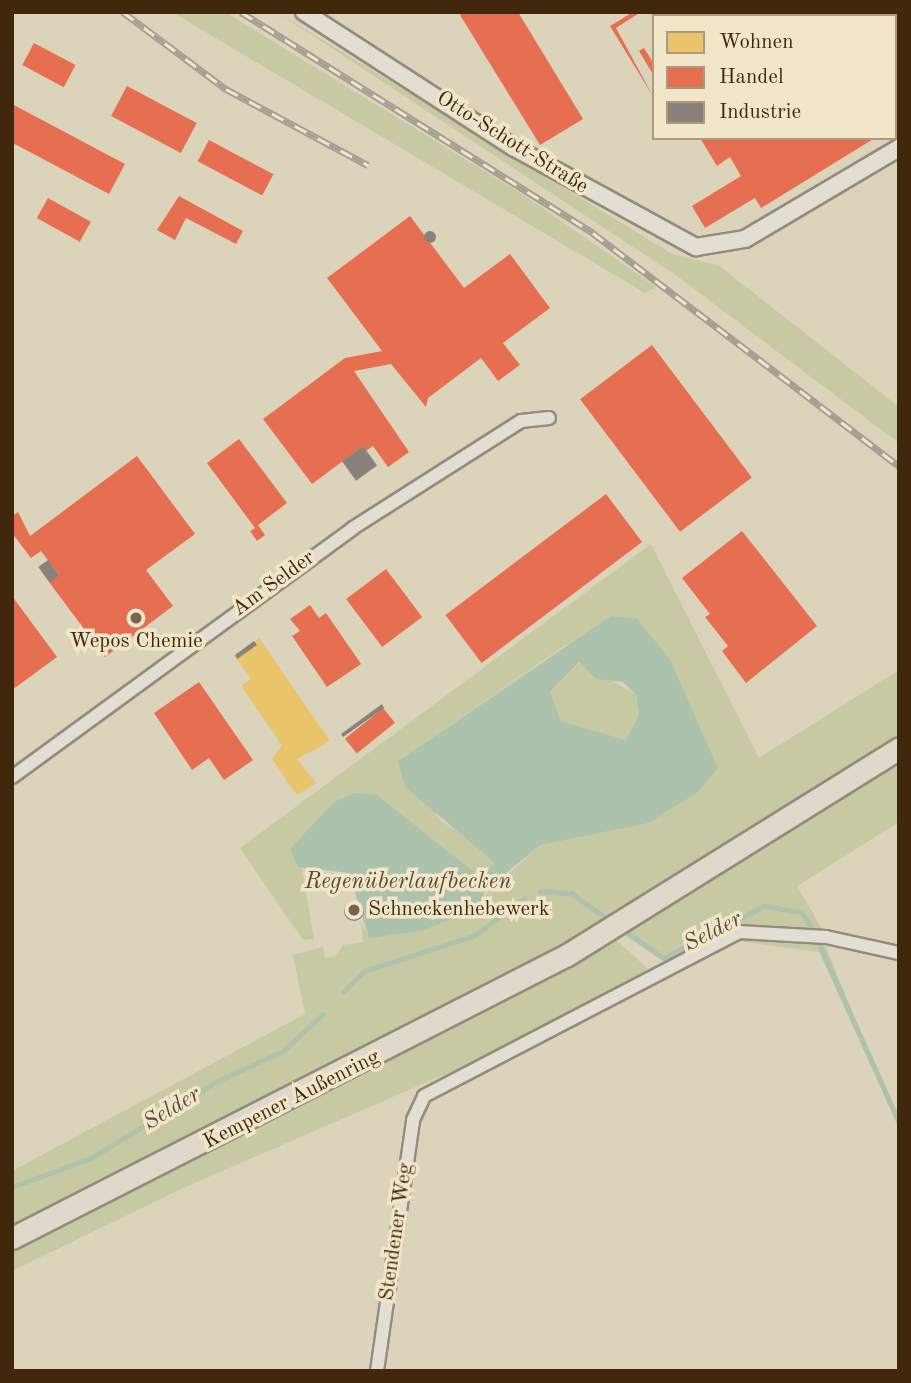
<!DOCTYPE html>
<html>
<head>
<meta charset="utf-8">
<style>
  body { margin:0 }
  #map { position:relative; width:911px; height:1383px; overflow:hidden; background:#dcd3bb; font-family:"Old Standard TT",serif }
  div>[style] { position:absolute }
  .green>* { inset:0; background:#c6c9a2 }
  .water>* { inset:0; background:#acc2ad }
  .homes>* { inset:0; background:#e9c46a }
  .shops>* { inset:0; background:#e76f51; transform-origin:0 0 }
  .industry>* { inset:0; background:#8a817c; transform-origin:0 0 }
  .round { border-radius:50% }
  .stream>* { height:4.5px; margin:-2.25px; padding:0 2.25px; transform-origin:2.25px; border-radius:2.25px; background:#acc2ad }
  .roads { filter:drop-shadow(2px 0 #948c7b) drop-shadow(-2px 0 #948c7b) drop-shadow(0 2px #948c7b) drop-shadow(0 -2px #948c7b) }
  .minor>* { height:12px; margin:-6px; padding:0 6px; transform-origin:6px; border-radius:6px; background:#e3ded3 }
  .tertiary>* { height:16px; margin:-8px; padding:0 8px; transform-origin:8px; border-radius:8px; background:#e3ded3 }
  .primary>* { height:21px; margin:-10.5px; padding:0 10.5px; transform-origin:10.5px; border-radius:10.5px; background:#ded9cb }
  .rail>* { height:7px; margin-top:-3.5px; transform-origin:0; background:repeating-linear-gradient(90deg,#f1e6ca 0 13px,#a69f94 0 26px); box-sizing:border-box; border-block:2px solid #a69f94 }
  .dots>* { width:19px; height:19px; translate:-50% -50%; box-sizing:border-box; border:4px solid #f1e6ca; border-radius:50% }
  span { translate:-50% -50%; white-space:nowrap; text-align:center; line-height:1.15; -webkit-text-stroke:7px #f1e6ca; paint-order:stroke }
  .street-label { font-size:21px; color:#41280c }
  .poi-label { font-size:21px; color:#41280c }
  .left { translate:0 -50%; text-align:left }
  .water-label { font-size:23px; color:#574c33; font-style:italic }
  .frame { position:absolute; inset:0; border:14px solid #41280c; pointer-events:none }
  .legend { position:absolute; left:652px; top:14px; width:245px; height:126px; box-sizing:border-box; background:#f1e6ca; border:2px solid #ab9a7e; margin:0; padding:9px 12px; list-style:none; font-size:21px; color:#41280c }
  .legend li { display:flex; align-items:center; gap:14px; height:35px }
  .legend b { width:35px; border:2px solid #ab9a7e }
</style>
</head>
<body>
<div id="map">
  <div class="green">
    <i style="clip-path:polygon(172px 12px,225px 12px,525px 196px,656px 287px,645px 293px)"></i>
    <i style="clip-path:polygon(277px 12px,672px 254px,718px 265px,899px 407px,899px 443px,677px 276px)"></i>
    <i style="clip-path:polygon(651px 544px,759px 758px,899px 670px,899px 737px,563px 946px,12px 1227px,12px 1171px,305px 1014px,293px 955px,323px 947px,325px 958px,335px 957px,343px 945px,363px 942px,361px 923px,370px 938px,485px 895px,541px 845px,649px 823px,697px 793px,718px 768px,671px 661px,566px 645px,398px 761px,441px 821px,484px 848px,496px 863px,479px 877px,428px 835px,312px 830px,290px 849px,302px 868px,314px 939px,303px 940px,240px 848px)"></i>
    <i style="clip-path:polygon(580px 662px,636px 695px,639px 714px,626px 740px,561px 721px,550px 692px)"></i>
    <i style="clip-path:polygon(899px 757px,899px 822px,797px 886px,825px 934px,754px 927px,666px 963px,621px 933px)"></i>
    <i style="clip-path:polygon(744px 935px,824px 942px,899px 1128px,819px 952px,744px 942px)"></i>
    <i style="clip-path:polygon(613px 937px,648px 969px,638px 981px,503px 1049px,183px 1188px,12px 1271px,12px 1245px,292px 1110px)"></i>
  </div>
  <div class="water">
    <i style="clip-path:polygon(evenodd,611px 616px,637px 619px,671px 661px,718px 768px,697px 793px,649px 823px,541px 845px,487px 888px,476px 909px,421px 931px,369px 938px,349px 873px,298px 867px,290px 849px,334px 802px,355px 793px,377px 795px,479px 876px,495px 863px,405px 787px,398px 761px,611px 616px,579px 662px,596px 679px,623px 682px,636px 695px,639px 714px,626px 740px,561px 721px,550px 692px,579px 662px)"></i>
  </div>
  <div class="homes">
    <i style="clip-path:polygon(259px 638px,330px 741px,297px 759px,316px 783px,297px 795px,272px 759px,282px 745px,241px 686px,251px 679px,237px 659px)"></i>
  </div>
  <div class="shops">
    <i style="clip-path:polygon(465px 12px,518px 12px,583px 119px,540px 145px,460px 15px)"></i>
    <i style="clip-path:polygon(633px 12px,641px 12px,616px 28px,654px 98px,610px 26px)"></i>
    <i style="left:687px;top:12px;width:71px;height:4px"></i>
    <i style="left:34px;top:43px;width:47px;height:25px;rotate:28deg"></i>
    <i style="clip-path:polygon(644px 48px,654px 64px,654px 76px,639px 51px)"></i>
    <i style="left:127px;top:86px;width:79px;height:34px;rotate:28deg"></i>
    <i style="left:12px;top:104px;width:128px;height:34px;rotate:28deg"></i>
    <i style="clip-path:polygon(700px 138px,875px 138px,761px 208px,755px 198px,705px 228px,692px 206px,741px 176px,730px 157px,717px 166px)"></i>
    <i style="left:209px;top:140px;width:73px;height:24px;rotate:28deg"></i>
    <i style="clip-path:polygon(179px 196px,243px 231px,236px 244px,186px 218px,175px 240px,157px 230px)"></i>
    <i style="left:48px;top:198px;width:49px;height:23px;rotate:29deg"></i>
    <i style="clip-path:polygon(410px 216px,464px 288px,510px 254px,550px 308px,503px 343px,520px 365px,498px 381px,481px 358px,428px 398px,426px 407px,391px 364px,354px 371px,409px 452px,388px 467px,373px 446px,366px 451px,363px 446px,312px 484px,263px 419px,345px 358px,382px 351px,327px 278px)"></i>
    <i style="left:652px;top:345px;width:166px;height:90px;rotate:53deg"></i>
    <i style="clip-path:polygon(239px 439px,287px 503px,258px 525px,265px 535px,257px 541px,250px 531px,255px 528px,207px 463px)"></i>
    <i style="clip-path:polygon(137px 456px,195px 534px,146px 570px,173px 606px,105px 657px,49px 582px,59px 575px,41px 551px,31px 558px,12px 533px,12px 516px,18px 512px,30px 536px)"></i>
    <i style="left:606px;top:494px;width:60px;height:201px;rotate:53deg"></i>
    <i style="clip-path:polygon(742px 531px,817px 626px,746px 683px,722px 651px,728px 646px,705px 617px,710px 614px,682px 578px)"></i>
    <i style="left:386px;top:569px;width:60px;height:50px;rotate:53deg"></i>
    <i style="clip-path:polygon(12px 596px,57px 657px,12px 690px)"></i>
    <i style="clip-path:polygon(310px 605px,319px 618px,326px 613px,361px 664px,327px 687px,292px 636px,300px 631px,290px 619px)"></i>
    <i style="clip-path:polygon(199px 682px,253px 760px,224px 780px,209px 758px,192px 770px,154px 713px)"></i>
    <i style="left:383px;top:708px;width:19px;height:49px;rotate:51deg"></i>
  </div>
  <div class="industry">
    <i class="round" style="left:424px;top:231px;width:12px;height:12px"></i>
    <i style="left:363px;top:446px;width:24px;height:26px;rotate:54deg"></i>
    <i style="left:48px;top:560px;width:19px;height:12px;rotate:54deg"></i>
    <i style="clip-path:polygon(254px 641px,257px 645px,237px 659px,235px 655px)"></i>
    <i style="clip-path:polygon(382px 704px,384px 708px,343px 737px,341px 734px)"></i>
    <i class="round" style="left:344px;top:901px;width:20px;height:20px"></i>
  </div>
  <div class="stream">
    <i style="left:540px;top:891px;width:31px;rotate:4deg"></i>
    <i style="left:571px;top:893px;width:49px;rotate:35deg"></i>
    <i style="left:621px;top:928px;width:52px;rotate:34.9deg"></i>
    <i style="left:664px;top:958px;width:113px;rotate:-27.5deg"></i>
    <i style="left:764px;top:906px;width:37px;rotate:9deg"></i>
    <i style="left:801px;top:912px;width:19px;rotate:55deg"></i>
    <i style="left:819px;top:943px;width:196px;rotate:65.9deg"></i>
    <i style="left:343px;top:992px;width:30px;rotate:-44deg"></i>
    <i style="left:365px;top:971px;width:116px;rotate:-18.1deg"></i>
    <i style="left:475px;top:935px;width:61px;rotate:-36.3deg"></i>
    <i style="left:12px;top:1187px;width:84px;rotate:-20.2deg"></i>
    <i style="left:91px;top:1158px;width:151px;rotate:-31.2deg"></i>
    <i style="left:220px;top:1080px;width:69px;rotate:-24.7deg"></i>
    <i style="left:283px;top:1051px;width:54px;rotate:-42.8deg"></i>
  </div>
  <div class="roads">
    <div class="minor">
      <i style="left:12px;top:777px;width:422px;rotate:-36.1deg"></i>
      <i style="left:353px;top:528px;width:199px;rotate:-32.5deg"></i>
      <i style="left:521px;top:421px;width:28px;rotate:-6deg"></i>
      <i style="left:377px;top:1371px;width:254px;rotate:-81.8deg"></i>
      <i style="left:413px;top:1120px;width:26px;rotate:-65deg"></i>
      <i style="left:424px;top:1096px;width:355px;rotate:-27.5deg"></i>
      <i style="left:739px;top:932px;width:87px;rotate:3.3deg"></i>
      <i style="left:826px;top:937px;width:75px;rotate:12.4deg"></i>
    </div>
    <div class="tertiary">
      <i style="left:304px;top:12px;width:249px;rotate:32.9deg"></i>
      <i style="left:513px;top:147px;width:209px;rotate:28.7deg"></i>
      <i style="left:696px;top:247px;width:50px;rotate:-9.3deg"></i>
      <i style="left:745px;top:239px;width:179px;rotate:-30.6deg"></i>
    </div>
    <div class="primary">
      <i style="left:12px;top:1238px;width:623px;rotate:-27.02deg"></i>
      <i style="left:567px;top:955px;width:391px;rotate:-31.9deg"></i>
    </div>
  </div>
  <div class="rail">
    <i style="left:123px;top:12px;width:129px;rotate:36.8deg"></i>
    <i style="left:226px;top:89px;width:161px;rotate:28.2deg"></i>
    <i style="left:241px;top:12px;width:416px;rotate:32.1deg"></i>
    <i style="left:593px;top:233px;width:385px;rotate:37.3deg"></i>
  </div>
  <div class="dots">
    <i style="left:136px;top:618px;background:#776449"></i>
    <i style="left:354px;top:910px;background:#776449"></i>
  </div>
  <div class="street-label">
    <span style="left:512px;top:143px;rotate:32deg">Otto-Schott-Straße</span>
    <span style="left:274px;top:584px;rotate:-36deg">Am Selder</span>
    <span style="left:292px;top:1100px;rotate:-27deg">Kempener Außenring</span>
    <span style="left:397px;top:1232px;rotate:-82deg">Stendener Weg</span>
  </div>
  <div class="poi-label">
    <span style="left:136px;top:642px">Wepos Chemie</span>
    <span class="left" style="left:368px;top:910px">Schneckenhebewerk</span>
  </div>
  <div class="water-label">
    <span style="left:408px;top:882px">Regenüberlaufbecken</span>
    <span style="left:713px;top:932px;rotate:-27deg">Selder</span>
    <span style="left:172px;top:1109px;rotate:-31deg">Selder</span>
  </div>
  <div class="frame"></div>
  <ul class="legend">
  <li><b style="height:19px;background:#e9c46a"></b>Wohnen</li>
  <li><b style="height:19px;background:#e76f51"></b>Handel</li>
  <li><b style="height:19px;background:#8a817c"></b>Industrie</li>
  </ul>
</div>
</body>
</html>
